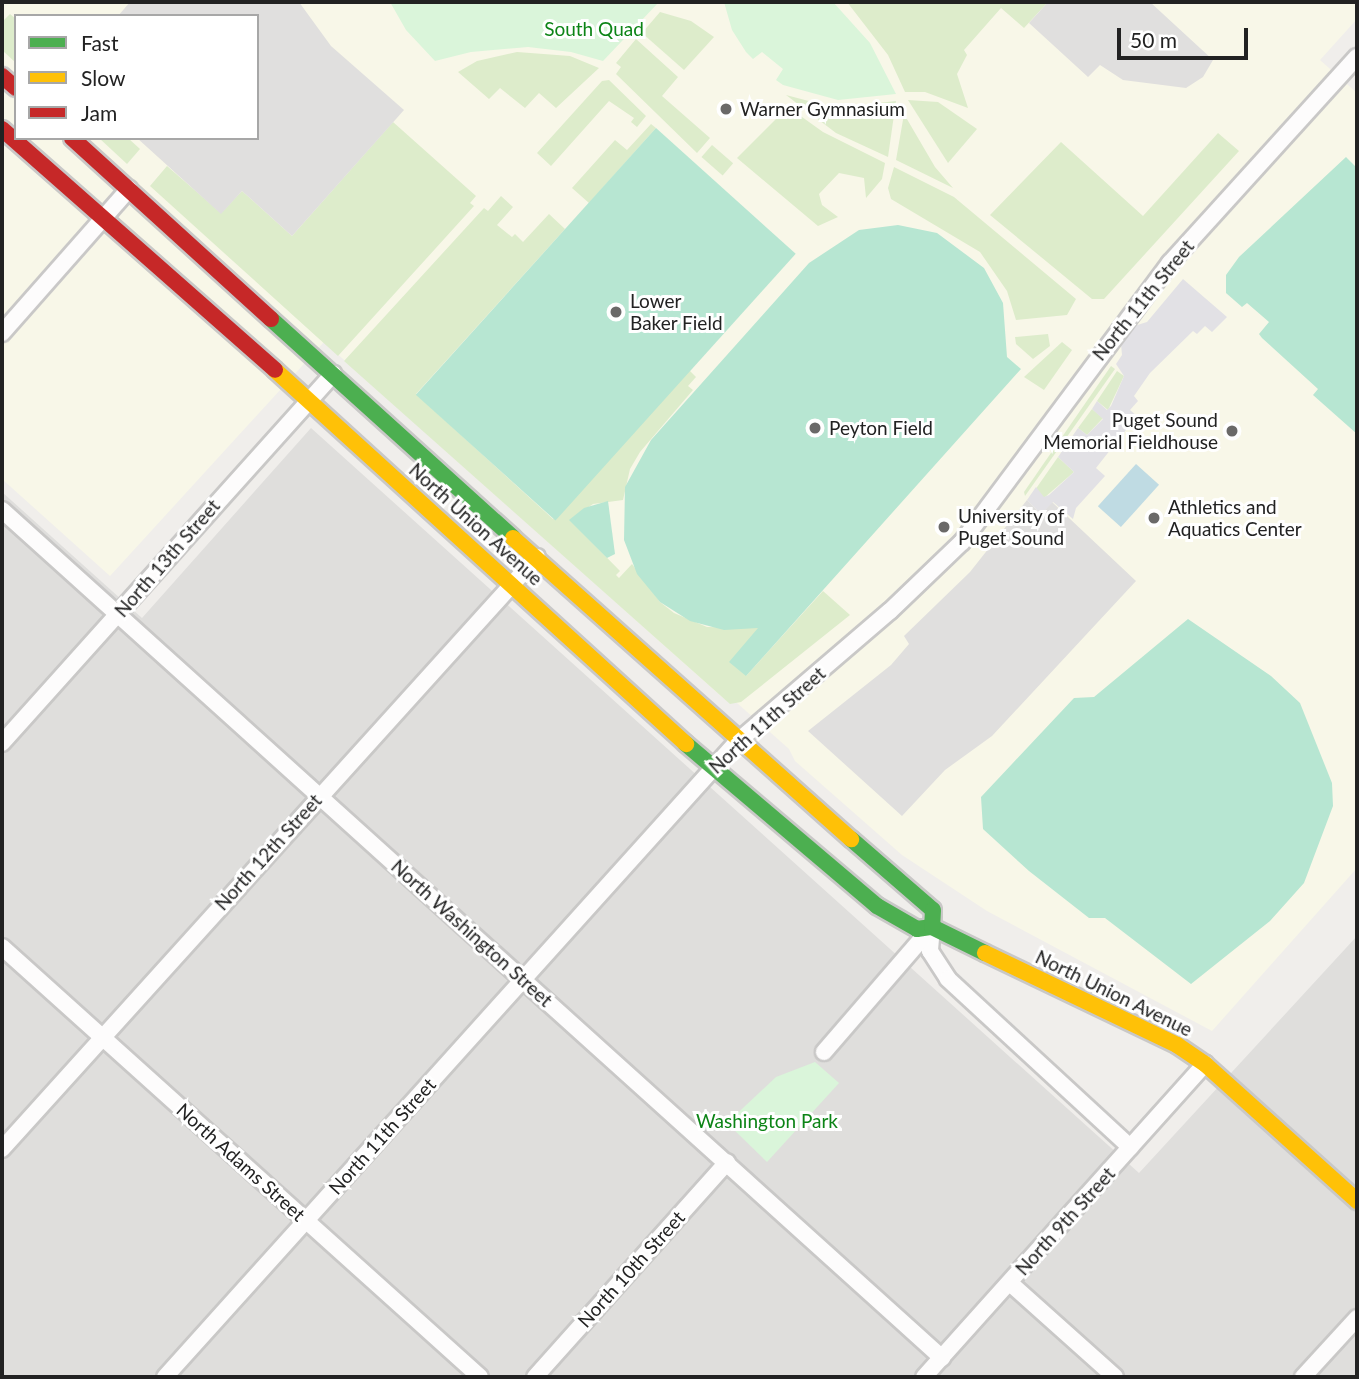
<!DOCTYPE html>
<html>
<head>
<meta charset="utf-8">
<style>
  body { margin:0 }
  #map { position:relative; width:1359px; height:1379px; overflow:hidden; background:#f0eeeb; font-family:Lato,sans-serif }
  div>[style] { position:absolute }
  .residential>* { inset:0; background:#dfdedc }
  .education>* { inset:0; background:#f8f7e8 }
  .grass>* { inset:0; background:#ddeccb; transform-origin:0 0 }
  .park>* { inset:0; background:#daf5da }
  .pitch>* { inset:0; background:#b7e6d2; transform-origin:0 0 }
  .parking>* { inset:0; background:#e0dfde }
  .plaza>* { inset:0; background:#e2e1e5 }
  .water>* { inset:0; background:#bfdbe3; transform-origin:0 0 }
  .roads { filter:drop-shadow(2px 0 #c9c8c7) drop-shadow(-2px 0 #c9c8c7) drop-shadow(0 2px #c9c8c7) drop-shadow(0 -2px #c9c8c7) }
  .street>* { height:16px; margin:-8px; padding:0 8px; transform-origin:8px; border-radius:8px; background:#fdfcfc }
  .fast>* { height:16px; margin:-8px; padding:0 8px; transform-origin:8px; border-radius:8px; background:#4caf50 }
  .slow>* { height:16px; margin:-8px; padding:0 8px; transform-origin:8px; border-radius:8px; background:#ffc107 }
  .jam>* { height:16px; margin:-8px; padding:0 8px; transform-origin:8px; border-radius:8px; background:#c62828 }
  .dots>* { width:19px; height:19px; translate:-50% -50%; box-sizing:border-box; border:4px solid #fff; border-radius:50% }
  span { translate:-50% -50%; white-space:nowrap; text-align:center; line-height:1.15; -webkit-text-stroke:6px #fff; paint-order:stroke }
  .park-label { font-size:19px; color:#0c8416 }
  .poi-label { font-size:19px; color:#222 }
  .left { translate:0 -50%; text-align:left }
  .right { translate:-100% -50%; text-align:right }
  .street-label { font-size:19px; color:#222 }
  .frame { position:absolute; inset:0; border:4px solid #222; pointer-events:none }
  .legend { position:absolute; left:14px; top:14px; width:245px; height:126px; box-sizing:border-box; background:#fff; border:2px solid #a7a7a7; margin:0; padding:9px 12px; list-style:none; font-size:21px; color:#222 }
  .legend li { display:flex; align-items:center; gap:14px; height:35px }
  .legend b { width:35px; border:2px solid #a7a7a7 }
  .scale { position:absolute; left:1117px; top:28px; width:131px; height:32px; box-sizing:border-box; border:4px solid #222; border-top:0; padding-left:9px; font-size:21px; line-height:24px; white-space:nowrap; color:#222; -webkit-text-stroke:5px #fff; paint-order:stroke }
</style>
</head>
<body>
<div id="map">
  <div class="residential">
    <i style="clip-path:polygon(311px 428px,1139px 1173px,1357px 936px,1357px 1377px,2px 1377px,2px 492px,142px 618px)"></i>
  </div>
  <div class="education">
    <i style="clip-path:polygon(evenodd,2px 2px,1357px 2px,1357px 19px,1320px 60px,1357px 93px,1357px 868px,1212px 1031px,987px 911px,902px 855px,795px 761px,789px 749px,737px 703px,722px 697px,324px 342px,110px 576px,2px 479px,2px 2px,16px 16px,257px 16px,257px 138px,16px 138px,16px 16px)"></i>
  </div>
  <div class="grass">
    <i style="clip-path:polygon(847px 2px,1048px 2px,1024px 28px,1001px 8px,964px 50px,967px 55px,957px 74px,968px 108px,925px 92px,905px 92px,888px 55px)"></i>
    <i style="clip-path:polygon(660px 12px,691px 21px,714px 37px,684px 70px,642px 33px)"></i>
    <i style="clip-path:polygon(10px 14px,16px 19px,16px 63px,2px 50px,2px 22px)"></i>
    <i style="clip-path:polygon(636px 39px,678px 77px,662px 96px,710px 138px,697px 153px,616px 74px,621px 67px,616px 63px)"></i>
    <i style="clip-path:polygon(517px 52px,570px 56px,599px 68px,556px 108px,539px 93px,525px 108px,500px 88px,489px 99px,458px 72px,477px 61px)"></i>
    <i style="clip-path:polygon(609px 80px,646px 116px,637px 127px,631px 122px,634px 118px,609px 101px,551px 166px,537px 153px,602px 81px)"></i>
    <i style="clip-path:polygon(786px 95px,835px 108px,896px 101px,888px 157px,836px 133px)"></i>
    <i style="clip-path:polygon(908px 100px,938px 102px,977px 129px,948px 163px)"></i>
    <i style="clip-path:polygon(788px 107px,823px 132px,885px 163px,882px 179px,866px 198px,864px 178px,839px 173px,819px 194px,822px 205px,838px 217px,818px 226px,737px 158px)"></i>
    <i style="clip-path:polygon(904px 114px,935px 167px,953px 188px,896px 160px)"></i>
    <i style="clip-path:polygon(393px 122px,476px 196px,470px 203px,474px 206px,338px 356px,150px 186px,167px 166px,221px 213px,242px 191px,292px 236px)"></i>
    <i style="clip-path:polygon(651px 124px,656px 128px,589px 203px,572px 188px,615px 140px,627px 150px)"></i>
    <i style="clip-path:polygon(1218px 133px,1239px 151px,1104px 299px,1092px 299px,990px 215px,1061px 142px,1143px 216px)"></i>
    <i style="clip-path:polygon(99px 138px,128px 138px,140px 149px,127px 164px)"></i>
    <i style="left:712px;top:145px;width:28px;height:16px;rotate:41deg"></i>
    <i style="clip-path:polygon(894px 167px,954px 197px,1076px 299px,1067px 315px,1016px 320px,1007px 291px,980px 252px,891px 199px,888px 188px)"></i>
    <i style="clip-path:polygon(501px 196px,513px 207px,497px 225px,512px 237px,515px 234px,523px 242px,549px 214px,565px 229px,416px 394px,553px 519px,688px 369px,696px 377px,688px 386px,693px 390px,640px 452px,630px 469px,623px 500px,593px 504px,570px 520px,620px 571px,616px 575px,619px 578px,632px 564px,660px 602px,674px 613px,707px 627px,759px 628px,746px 676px,823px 591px,850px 615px,741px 702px,730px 704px,344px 361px,484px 208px,488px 211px)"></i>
    <i style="clip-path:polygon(1048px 334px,1050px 346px,1033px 359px,1016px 344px,1015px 337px)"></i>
    <i style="clip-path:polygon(1062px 342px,1072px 350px,1044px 390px,1024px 377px)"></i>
    <i style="clip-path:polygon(1111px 366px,1115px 369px,1025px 496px,1024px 492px)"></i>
    <i style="clip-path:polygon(1117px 371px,1124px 376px,1108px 410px,1097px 401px)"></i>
    <i style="clip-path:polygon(1092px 409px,1103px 418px,1087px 435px,1078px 428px)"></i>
    <i style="clip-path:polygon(1058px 457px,1074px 472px,1044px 498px,1035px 490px)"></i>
  </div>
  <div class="park">
    <i style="clip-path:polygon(390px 2px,659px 2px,603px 61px,571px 52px,528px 47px,471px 52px,435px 61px,406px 30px)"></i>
    <i style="clip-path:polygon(724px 2px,833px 2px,870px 43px,896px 94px,838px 100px,783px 85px,776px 80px,783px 69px,762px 52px,753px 59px,746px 52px,732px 30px)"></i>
    <i style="clip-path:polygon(815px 1062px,839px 1083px,767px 1162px,727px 1123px,776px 1077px)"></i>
  </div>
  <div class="pitch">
    <i style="left:656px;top:128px;width:188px;height:359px;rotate:42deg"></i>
    <i style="clip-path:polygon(1346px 157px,1357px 168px,1357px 434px,1313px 395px,1318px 389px,1262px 338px,1259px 334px,1269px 322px,1247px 303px,1242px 307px,1226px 293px,1226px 275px,1239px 257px)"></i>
    <i style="clip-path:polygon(898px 225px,937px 233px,984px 268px,1003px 303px,1007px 357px,1021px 369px,746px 676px,729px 662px,758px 628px,724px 630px,690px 621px,660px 602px,637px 574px,624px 540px,625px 487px,651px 440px,809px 263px,859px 230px)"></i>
    <i style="clip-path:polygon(608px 501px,615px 554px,607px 558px,569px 520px,584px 508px)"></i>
    <i style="clip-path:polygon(1188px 619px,1271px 676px,1300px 703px,1332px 783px,1333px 806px,1304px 883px,1270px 921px,1191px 984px,1105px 918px,1089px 918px,1029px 871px,983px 829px,981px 797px,1074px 698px,1094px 697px)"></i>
  </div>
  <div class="parking">
    <i style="clip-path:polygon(130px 2px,299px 2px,331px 46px,404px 110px,292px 236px,242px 191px,221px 214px,137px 138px,257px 138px,257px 16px,118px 16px)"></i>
    <i style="clip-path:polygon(1048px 2px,1150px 2px,1213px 60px,1203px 77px,1186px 88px,1123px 80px,1100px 65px,1088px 77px,1029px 23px)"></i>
    <i style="clip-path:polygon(1027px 500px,1041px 514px,1052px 502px,1136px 581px,992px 736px,945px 770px,902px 816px,808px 731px,891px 665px,909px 644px,904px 636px,970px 572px)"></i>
  </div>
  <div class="plaza">
    <i style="clip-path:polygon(1183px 279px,1227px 317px,1212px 332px,1205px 326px,1197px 334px,1193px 331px,1150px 373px,1134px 396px,1138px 401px,1130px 410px,1137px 416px,1096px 468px,1105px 476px,1076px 508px,1073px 519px,1053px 502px,1041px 514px,1027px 500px,1036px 487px,1044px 497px,1049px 495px,1074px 472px,1058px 457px,1078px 428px,1087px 435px,1103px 419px,1092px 409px,1097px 401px,1107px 410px,1111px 406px,1124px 376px,1116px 364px,1122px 355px,1121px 344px,1134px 326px,1147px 322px)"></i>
  </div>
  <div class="water">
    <i style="left:1136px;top:464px;width:31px;height:57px;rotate:42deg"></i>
  </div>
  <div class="roads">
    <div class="street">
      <i style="left:2px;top:333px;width:192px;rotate:-48.6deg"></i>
      <i style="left:2px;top:510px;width:1266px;rotate:42.05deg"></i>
      <i style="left:2px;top:743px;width:496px;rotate:-48.1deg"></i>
      <i style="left:932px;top:927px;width:24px;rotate:95deg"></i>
      <i style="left:930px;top:951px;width:33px;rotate:57deg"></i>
      <i style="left:948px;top:979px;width:248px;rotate:42.7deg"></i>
      <i style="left:2px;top:947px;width:643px;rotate:41.97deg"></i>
      <i style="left:824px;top:1052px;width:165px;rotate:-49.2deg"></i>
      <i style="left:2px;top:1149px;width:798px;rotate:-47.9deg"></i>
      <i style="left:1010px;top:1283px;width:141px;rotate:41.8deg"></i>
      <i style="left:165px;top:1377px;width:855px;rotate:-47.99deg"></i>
      <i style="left:737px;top:742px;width:201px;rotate:-40.6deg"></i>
      <i style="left:890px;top:611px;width:100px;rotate:-43.8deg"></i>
      <i style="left:962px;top:542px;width:348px;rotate:-53.3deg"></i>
      <i style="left:1170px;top:263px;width:278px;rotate:-47.8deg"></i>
      <i style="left:535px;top:1377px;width:288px;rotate:-48.2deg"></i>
      <i style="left:924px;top:1377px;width:421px;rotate:-48.1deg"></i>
      <i style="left:1303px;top:1377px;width:80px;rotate:-47.5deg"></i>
    </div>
    <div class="fast">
      <i style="left:271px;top:319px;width:326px;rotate:42.1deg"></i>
      <i style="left:686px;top:744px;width:250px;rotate:40.3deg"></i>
      <i style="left:877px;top:906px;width:46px;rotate:29.9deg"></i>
      <i style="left:917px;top:929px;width:15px;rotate:-8deg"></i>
      <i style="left:932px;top:927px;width:59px;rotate:26.1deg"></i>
      <i style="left:851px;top:839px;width:108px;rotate:40.9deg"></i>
      <i style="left:933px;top:910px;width:17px;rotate:93deg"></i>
    </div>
    <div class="slow">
      <i style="left:275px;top:370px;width:556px;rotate:42.3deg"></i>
      <i style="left:513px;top:538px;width:453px;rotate:41.7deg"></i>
      <i style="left:985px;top:953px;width:213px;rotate:25.6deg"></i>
      <i style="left:1177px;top:1045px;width:34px;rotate:34deg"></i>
      <i style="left:1205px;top:1064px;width:205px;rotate:42deg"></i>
    </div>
    <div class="jam">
      <i style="left:2px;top:76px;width:18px;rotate:41deg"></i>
      <i style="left:2px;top:129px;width:364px;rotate:41.4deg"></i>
      <i style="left:72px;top:138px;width:269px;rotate:42.3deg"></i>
    </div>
  </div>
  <div class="dots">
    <i style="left:726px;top:109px;background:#6a6968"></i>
    <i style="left:616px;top:312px;background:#6a6968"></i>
    <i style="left:815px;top:428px;background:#6a6968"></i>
    <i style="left:1232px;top:431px;background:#6a6968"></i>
    <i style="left:1154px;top:518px;background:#6a6968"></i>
    <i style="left:944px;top:527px;background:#6a6968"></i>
  </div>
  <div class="park-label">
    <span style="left:594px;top:29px">South Quad</span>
    <span style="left:767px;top:1121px">Washington Park</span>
  </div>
  <div class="poi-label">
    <span class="left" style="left:740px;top:109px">Warner Gymnasium</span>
    <span class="left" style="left:630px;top:312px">Lower<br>Baker Field</span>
    <span class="right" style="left:1218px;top:431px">Puget Sound<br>Memorial Fieldhouse</span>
    <span class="left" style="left:829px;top:428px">Peyton Field</span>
    <span class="left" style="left:1168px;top:518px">Athletics and<br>Aquatics Center</span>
    <span class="left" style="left:958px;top:527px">University of<br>Puget Sound</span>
  </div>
  <div class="street-label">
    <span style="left:1143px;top:300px;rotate:-51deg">North 11th Street</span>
    <span style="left:476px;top:524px;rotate:42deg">North Union Avenue</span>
    <span style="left:167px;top:558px;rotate:-49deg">North 13th Street</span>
    <span style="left:767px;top:720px;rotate:-42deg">North 11th Street</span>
    <span style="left:268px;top:852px;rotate:-48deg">North 12th Street</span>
    <span style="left:472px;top:933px;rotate:42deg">North Washington Street</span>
    <span style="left:1114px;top:993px;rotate:26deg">North Union Avenue</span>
    <span style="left:382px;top:1136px;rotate:-48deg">North 11th Street</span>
    <span style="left:241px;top:1162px;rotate:42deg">North Adams Street</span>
    <span style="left:1065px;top:1221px;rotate:-48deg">North 9th Street</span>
    <span style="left:631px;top:1269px;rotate:-48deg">North 10th Street</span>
  </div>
  <div class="frame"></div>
  <ul class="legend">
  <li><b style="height:9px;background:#4caf50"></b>Fast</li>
  <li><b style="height:9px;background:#ffc107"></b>Slow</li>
  <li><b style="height:9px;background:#c62828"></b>Jam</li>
  </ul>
  <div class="scale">50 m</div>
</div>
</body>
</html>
